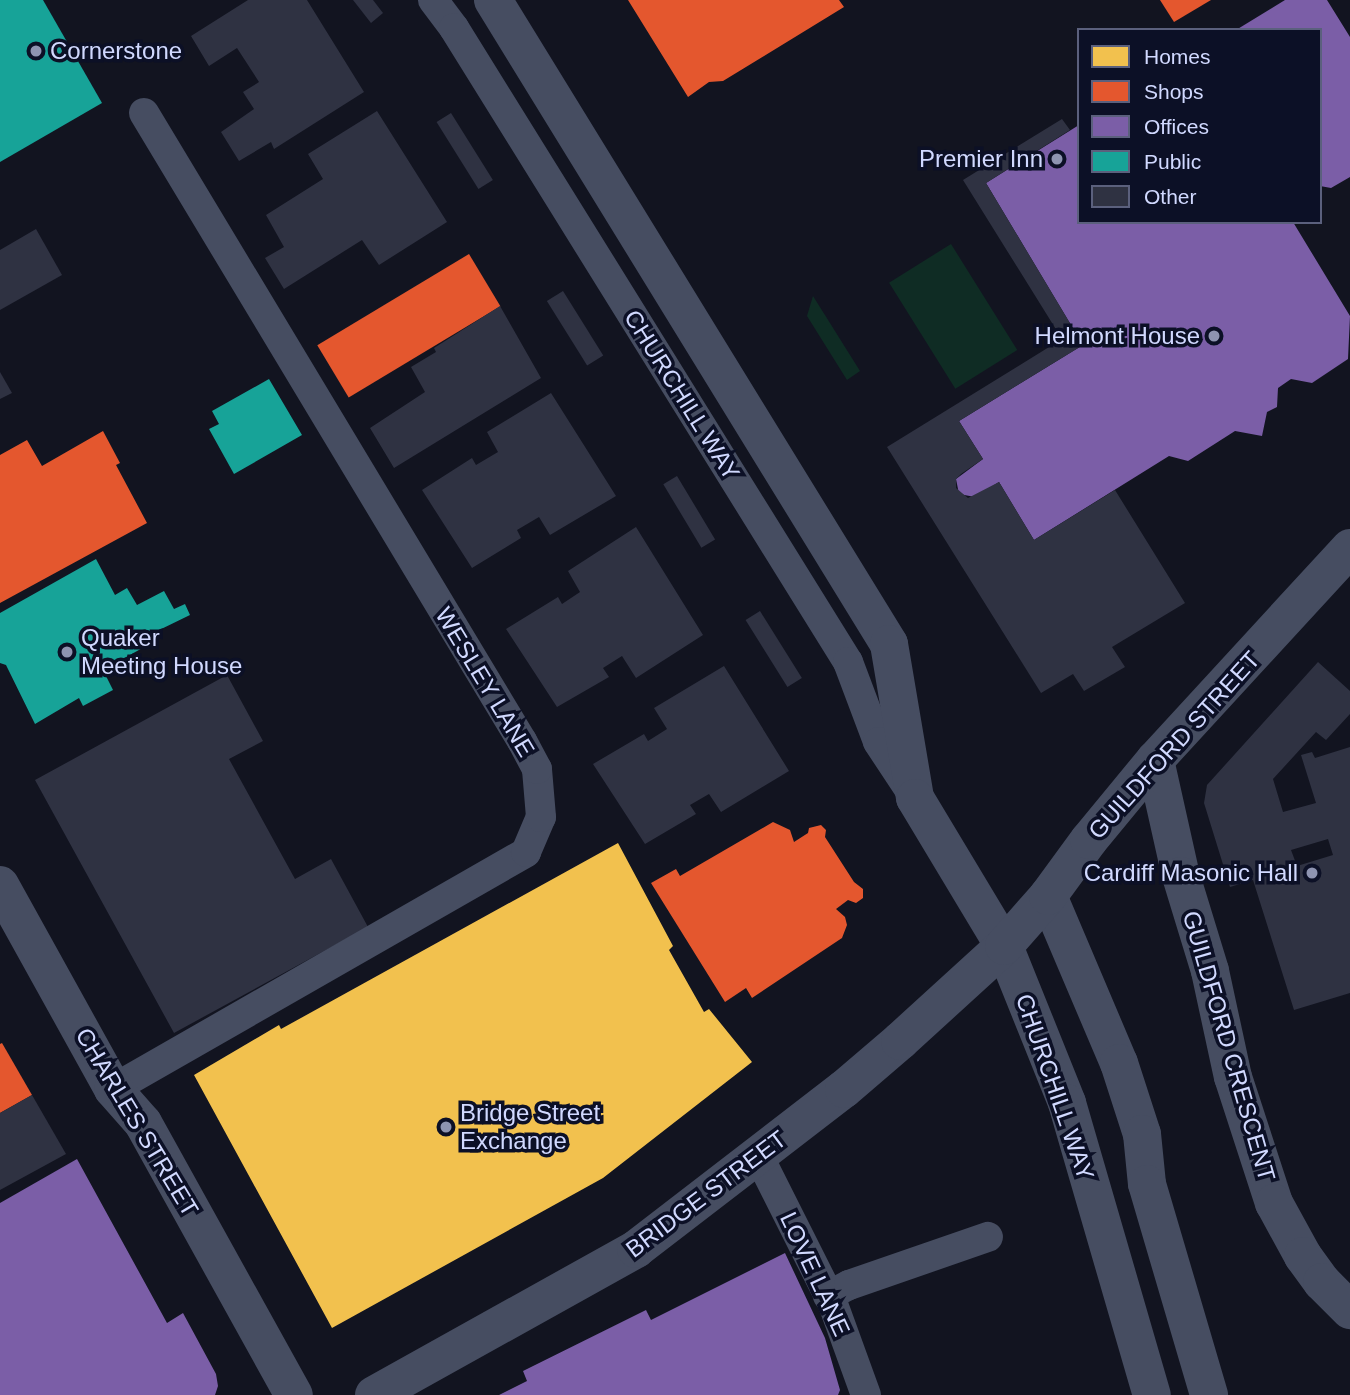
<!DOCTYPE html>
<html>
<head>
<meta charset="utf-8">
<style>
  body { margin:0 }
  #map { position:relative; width:1350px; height:1395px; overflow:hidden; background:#121420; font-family:Arial,sans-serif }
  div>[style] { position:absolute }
  .green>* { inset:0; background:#0f2c24; transform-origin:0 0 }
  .homes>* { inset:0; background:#f2c14e }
  .shops>* { inset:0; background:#e4572e; transform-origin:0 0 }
  .offices>* { inset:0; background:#7b5ea7 }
  .public>* { inset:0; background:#17a398 }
  .building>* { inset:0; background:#2f3242; transform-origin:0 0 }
  .lane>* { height:30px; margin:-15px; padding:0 15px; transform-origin:15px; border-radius:15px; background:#464d61 }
  .street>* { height:38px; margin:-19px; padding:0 19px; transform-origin:19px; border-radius:19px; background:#464d61 }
  .dots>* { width:19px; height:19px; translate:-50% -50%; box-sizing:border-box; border:4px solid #0c1026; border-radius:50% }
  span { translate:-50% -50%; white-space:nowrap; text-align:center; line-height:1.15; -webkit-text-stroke:7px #0c1026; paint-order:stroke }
  .poi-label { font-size:24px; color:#d1d9ff }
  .left { translate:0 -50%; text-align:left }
  .right { translate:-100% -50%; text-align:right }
  .street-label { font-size:24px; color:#d1d9ff }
  .legend { position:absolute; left:1077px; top:28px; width:245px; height:196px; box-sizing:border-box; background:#0c1026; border:2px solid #5b607d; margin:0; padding:9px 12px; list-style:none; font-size:21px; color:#d1d9ff }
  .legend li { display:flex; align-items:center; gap:14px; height:35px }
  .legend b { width:35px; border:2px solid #5b607d }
</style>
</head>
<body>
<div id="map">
  <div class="green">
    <i style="left:951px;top:244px;width:125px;height:73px;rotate:58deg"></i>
    <i style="clip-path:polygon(813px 296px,860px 371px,847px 380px,807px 316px)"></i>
  </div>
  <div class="homes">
    <i style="clip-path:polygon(618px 843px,673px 946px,669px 950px,704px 1012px,709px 1009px,752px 1062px,603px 1178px,332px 1328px,194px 1075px,279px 1025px,281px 1029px)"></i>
  </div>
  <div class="shops">
    <i style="clip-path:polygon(628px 0,839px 0,844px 7px,723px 81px,709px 82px,688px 97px)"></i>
    <i style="clip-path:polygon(1160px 0,1211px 0,1174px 22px)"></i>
    <i style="left:469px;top:254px;width:61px;height:177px;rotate:59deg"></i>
    <i style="clip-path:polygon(103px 431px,120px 463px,116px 465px,147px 523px,0 603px,0 455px,27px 440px,42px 466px)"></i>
    <i style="clip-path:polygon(773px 822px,790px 830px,794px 842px,808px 833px,809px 828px,821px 825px,826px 830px,825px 837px,854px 882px,863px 889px,863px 898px,856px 903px,848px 900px,836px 909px,845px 917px,847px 925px,842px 938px,752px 998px,746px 988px,725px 1002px,651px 883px,676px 869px,680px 876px)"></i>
    <i style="clip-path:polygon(2px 1043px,32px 1095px,0 1113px,0 1044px)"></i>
  </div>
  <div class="offices">
    <i style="clip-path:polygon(1285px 0,1327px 0,1350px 37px,1350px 177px,1331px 188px,1320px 186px,1320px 30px,1236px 30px)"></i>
    <i style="clip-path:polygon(1079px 125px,1079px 222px,1293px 222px,1350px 316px,1348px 359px,1312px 383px,1291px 379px,1278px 388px,1277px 407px,1267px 412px,1262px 436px,1235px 431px,1188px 461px,1169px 456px,1034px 540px,999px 482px,975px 497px,959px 494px,956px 479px,983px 459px,959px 421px,1083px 345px,986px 183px)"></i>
    <i style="clip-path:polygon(77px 1159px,167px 1323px,183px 1313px,216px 1374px,218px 1386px,215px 1395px,0 1395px,0 1203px)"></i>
    <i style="clip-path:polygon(785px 1253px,825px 1338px,840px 1390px,838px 1395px,499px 1395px,527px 1381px,523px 1371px,646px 1310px,651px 1320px)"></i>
  </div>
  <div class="public">
    <i style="clip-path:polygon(0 0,43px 0,102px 103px,0 162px)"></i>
    <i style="clip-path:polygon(269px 379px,302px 435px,234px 474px,209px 429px,219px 424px,212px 411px)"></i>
    <i style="clip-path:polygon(96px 559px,115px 595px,127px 588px,137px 605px,164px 591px,174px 609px,185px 604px,190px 615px,151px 634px,155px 641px,103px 670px,113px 690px,83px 706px,79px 698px,35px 724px,6px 665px,0 663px,0 613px)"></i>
  </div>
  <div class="building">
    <i style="clip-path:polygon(248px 0,307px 0,364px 92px,274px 149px,271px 142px,239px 161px,221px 132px,254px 109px,243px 92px,259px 82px,237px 48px,209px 66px,191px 36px)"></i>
    <i style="clip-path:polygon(353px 0,373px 0,383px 13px,371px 23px)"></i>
    <i style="clip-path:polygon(377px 111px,447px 222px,379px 265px,362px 240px,284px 289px,265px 258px,284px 247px,266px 215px,323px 179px,308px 154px)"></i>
    <i style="left:451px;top:113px;width:79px;height:17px;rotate:58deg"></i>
    <i style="clip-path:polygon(1062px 119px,1070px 130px,986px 183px,1083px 345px,959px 421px,983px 459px,961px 474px,956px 479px,956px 488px,968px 498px,999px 482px,1034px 540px,1115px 490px,1185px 603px,1112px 647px,1125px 667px,1084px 691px,1073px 674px,1041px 693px,887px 447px,1062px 339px,963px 180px)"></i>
    <i style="clip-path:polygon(36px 229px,62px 275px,0 310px,0 250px)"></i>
    <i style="left:563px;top:291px;width:76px;height:19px;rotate:58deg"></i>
    <i style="clip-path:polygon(500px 306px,541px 378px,394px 468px,370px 428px,425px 392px,411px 367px,436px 352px,434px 348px)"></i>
    <i style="clip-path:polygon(0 372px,12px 393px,0 399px)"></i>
    <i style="clip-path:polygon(551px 393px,616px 496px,550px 535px,539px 517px,517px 530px,521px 538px,472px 568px,422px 490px,472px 458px,476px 465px,498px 452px,487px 432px)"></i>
    <i style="left:677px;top:476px;width:74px;height:16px;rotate:59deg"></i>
    <i style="clip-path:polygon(636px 527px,703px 635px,636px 678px,622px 656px,603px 668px,609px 677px,557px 707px,506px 629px,558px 597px,562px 604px,580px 592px,568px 571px)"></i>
    <i style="left:760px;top:611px;width:79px;height:17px;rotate:58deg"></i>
    <i style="clip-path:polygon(evenodd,1318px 662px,1350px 691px,1350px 714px,1326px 740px,1316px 732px,1273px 779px,1283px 812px,1316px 803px,1301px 755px,1312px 752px,1315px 758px,1350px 747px,1350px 993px,1294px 1010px,1253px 880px,1230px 887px,1204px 803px,1207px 785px,1318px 662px,1328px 839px,1333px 855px,1297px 866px,1291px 850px,1328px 839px)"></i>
    <i style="clip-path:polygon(724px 666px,789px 771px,721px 812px,709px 794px,690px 805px,696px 814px,645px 844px,593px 764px,644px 734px,648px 741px,667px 729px,654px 708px)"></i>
    <i style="clip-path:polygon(227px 675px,263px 741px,229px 759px,295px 879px,331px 859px,368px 927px,174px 1033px,35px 780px)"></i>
    <i style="clip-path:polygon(32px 1095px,66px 1154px,0 1190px,0 1113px)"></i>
  </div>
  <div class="lane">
    <i style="left:433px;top:0;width:35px;rotate:53deg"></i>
    <i style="left:454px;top:28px;width:746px;rotate:58.14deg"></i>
    <i style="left:848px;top:662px;width:85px;rotate:69.4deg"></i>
    <i style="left:878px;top:742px;width:60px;rotate:56.6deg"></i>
    <i style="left:113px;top:1089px;width:476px;rotate:-29.8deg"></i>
    <i style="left:526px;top:852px;width:38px;rotate:-67deg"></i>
    <i style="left:541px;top:817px;width:48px;rotate:-94.8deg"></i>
    <i style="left:537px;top:769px;width:32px;rotate:-118deg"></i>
    <i style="left:522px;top:741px;width:733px;rotate:-121.04deg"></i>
    <i style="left:758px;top:1155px;width:167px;rotate:63.3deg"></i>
    <i style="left:833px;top:1304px;width:97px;rotate:70.1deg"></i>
    <i style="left:828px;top:1296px;width:24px;rotate:-28deg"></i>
    <i style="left:849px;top:1285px;width:147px;rotate:-19.1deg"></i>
  </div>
  <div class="street">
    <i style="left:493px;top:0;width:756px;rotate:58.41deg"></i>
    <i style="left:889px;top:644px;width:156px;rotate:80.4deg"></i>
    <i style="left:915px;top:798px;width:173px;rotate:59deg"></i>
    <i style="left:1004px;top:946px;width:169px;rotate:68.1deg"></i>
    <i style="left:1067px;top:1103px;width:304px;rotate:73.8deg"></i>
    <i style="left:1155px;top:760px;width:119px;rotate:77.4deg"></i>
    <i style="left:1181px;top:876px;width:99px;rotate:73deg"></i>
    <i style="left:1210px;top:971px;width:108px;rotate:77.8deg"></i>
    <i style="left:1233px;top:1077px;width:133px;rotate:72deg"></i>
    <i style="left:1274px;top:1203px;width:60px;rotate:61.3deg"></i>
    <i style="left:1303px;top:1256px;width:32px;rotate:54deg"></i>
    <i style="left:1322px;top:1282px;width:40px;rotate:45deg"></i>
    <i style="left:0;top:885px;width:233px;rotate:61deg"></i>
    <i style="left:113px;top:1089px;width:45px;rotate:48.6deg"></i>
    <i style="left:143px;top:1123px;width:311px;rotate:61deg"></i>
    <i style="left:1048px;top:896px;width:181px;rotate:67deg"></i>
    <i style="left:1119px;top:1063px;width:75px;rotate:72.1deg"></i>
    <i style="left:1142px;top:1134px;width:50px;rotate:84.3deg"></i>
    <i style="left:1147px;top:1184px;width:220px;rotate:73.6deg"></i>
    <i style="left:374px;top:1395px;width:300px;rotate:-29.1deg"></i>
    <i style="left:636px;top:1249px;width:262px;rotate:-37.6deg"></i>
    <i style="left:844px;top:1089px;width:74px;rotate:-40.6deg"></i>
    <i style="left:900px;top:1041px;width:141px;rotate:-42.4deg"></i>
    <i style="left:1004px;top:946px;width:67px;rotate:-48.7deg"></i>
    <i style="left:1048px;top:896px;width:69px;rotate:-53.8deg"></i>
    <i style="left:1089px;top:840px;width:104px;rotate:-50.5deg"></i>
    <i style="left:1155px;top:760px;width:288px;rotate:-47.4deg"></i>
  </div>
  <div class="dots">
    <i style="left:36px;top:51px;background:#8e94b1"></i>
    <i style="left:1057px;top:159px;background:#8e94b1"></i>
    <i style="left:1214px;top:336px;background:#8e94b1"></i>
    <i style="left:67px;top:652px;background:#8e94b1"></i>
    <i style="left:1312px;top:873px;background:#8e94b1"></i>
    <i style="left:446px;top:1127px;background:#8e94b1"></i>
  </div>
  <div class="poi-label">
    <span class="left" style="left:50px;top:51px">Cornerstone</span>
    <span class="right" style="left:1043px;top:159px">Premier Inn</span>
    <span class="right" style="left:1200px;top:336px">Helmont House</span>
    <span class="left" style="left:81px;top:652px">Quaker<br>Meeting House</span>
    <span class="right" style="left:1298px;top:873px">Cardiff Masonic Hall</span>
    <span class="left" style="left:460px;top:1127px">Bridge Street<br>Exchange</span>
  </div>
  <div class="street-label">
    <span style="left:682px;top:395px;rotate:58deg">CHURCHILL WAY</span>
    <span style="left:485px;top:682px;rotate:59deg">WESLEY LANE</span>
    <span style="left:1174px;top:745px;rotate:-48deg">GUILDFORD STREET</span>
    <span style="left:1229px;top:1046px;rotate:74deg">GUILDFORD CRESCENT</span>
    <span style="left:1055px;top:1087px;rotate:71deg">CHURCHILL WAY</span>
    <span style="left:137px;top:1122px;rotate:59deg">CHARLES STREET</span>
    <span style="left:706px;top:1194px;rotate:-37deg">BRIDGE STREET</span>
    <span style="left:815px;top:1274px;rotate:65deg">LOVE LANE</span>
  </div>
  <ul class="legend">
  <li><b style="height:19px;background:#f2c14e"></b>Homes</li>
  <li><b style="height:19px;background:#e4572e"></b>Shops</li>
  <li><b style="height:19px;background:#7b5ea7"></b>Offices</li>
  <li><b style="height:19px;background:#17a398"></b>Public</li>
  <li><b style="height:19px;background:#2f3242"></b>Other</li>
  </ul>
</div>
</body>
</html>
